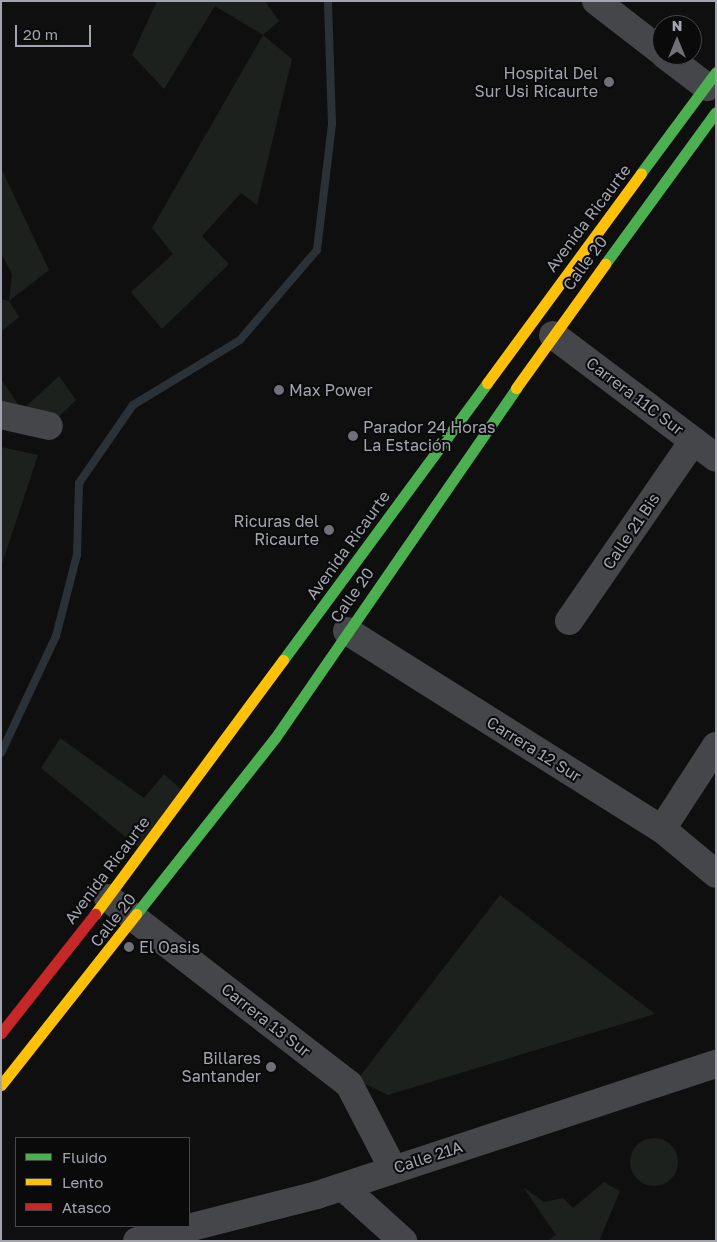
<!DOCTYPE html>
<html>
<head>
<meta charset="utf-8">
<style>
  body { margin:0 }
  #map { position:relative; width:717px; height:1242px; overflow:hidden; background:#0f0f10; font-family:"Golos Text",sans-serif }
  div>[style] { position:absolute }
  .green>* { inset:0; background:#1c211d }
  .round { border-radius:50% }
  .stream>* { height:8px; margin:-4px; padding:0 4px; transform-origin:4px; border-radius:4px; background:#2b3237 }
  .street>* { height:28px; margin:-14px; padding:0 14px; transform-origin:14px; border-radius:14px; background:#45464a }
  .fast>* { height:11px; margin:-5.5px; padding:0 5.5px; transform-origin:5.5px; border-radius:5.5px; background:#4caf50 }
  .slow>* { height:11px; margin:-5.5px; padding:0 5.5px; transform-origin:5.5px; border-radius:5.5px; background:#ffc107 }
  .jam>* { height:11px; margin:-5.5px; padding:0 5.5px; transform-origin:5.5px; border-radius:5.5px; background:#c62828 }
  .dots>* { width:14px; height:14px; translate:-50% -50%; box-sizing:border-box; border:2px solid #0a0a0b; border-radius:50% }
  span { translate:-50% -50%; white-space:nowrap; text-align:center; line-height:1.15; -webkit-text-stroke:4px #0a0a0b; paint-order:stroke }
  .poi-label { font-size:16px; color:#a2a5b0 }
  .right { translate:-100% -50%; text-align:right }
  .left { translate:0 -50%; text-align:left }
  .street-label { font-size:16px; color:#a2a5b0 }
  .frame { position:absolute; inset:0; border:2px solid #a2a5b0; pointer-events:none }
  .legend { position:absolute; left:15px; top:1137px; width:175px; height:90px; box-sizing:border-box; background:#0a0a0b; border:1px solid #47484d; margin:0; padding:6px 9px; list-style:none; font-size:15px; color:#a2a5b0 }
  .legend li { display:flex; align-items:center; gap:10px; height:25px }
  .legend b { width:25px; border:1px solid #47484d }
  .north { position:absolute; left:652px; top:15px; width:50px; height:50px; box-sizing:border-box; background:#0a0a0b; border:1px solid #47484d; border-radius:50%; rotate:0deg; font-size:14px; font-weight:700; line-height:20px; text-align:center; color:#a2a5b0 }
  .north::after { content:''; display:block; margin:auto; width:18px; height:22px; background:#6f7078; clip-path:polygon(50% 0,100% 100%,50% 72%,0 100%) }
  .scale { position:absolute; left:15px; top:25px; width:76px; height:22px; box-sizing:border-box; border:2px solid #a2a5b0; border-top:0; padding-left:6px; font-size:15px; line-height:18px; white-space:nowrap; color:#a2a5b0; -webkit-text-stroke:4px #0a0a0b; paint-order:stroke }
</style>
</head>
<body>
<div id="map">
  <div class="green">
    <i style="clip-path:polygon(157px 1px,265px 1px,279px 21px,263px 35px,292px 59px,257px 205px,241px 193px,202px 236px,229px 264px,162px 329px,131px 292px,173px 254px,152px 228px,263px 35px,215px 6px,164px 89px,132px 55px)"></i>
    <i style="clip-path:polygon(1px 168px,49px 270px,9px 301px,19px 317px,1px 332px,1px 299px,9px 301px,12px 274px,1px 253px)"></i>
    <i style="clip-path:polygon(59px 376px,76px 400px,49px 426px,1px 406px,1px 379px,22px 410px)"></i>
    <i style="clip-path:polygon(1px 447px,38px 455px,1px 567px)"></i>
    <i style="clip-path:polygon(60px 738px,144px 798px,164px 774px,182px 790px,138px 847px,41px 768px)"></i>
    <i style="clip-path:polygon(500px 895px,655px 1014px,388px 1095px,357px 1080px)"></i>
    <i class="round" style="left:630px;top:1138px;width:48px;height:48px"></i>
    <i style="clip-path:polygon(604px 1182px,620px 1191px,599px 1241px,546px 1241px,556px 1235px,523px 1187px,544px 1202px,563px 1198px,573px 1208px)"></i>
  </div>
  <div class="stream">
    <i style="left:1px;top:753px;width:129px;rotate:-64.8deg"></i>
    <i style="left:56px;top:636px;width:84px;rotate:-75.5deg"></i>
    <i style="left:77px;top:555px;width:72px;rotate:-88.4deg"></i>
    <i style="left:79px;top:483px;width:95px;rotate:-55.3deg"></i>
    <i style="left:133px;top:405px;width:125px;rotate:-31.3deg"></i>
    <i style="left:240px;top:340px;width:118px;rotate:-49.5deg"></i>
    <i style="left:317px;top:250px;width:127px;rotate:-83.2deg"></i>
    <i style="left:332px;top:124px;width:123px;rotate:-91.9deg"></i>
  </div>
  <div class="street">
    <i style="left:596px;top:1px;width:83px;rotate:37.7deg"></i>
    <i style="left:665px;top:55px;width:53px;rotate:37.3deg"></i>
    <i style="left:553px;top:335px;width:204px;rotate:37deg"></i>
    <i style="left:1px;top:415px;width:49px;rotate:12.9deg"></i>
    <i style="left:569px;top:621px;width:219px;rotate:-55.4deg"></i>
    <i style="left:347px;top:631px;width:372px;rotate:32.2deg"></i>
    <i style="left:662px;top:829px;width:70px;rotate:39.8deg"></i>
    <i style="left:662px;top:829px;width:99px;rotate:-57deg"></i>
    <i style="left:108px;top:898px;width:304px;rotate:37.7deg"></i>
    <i style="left:349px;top:1084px;width:96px;rotate:62.6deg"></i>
    <i style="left:343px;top:1187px;width:81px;rotate:42deg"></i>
    <i style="left:137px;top:1241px;width:186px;rotate:-14.3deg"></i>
    <i style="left:317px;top:1195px;width:420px;rotate:-18.2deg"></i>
  </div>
  <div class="fast">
    <i style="left:641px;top:173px;width:126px;rotate:-53.4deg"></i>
    <i style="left:605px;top:264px;width:188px;rotate:-53.9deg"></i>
    <i style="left:283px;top:660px;width:344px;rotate:-53.6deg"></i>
    <i style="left:136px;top:914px;width:224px;rotate:-51.7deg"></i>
    <i style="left:275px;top:738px;width:425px;rotate:-55.4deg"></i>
  </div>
  <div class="slow">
    <i style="left:487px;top:383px;width:260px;rotate:-53.7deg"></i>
    <i style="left:516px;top:388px;width:153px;rotate:-54.3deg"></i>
    <i style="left:95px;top:914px;width:316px;rotate:-53.5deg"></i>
    <i style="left:1px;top:1085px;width:218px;rotate:-51.7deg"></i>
  </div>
  <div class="jam">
    <i style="left:1px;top:1033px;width:152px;rotate:-51.7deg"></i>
  </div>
  <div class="dots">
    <i style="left:609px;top:82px;background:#6f7078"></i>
    <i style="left:279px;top:390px;background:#6f7078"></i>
    <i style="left:353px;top:436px;background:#6f7078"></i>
    <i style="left:329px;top:530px;background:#6f7078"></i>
    <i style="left:129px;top:947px;background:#6f7078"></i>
    <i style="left:271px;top:1067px;background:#6f7078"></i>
  </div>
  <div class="poi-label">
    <span class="right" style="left:598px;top:82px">Hospital Del<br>Sur Usi Ricaurte</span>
    <span class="left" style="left:289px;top:390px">Max Power</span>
    <span class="left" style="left:363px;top:436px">Parador 24 Horas<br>La Estación</span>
    <span class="right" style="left:319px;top:530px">Ricuras del<br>Ricaurte</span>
    <span class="left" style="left:139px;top:947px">El Oasis</span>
    <span class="right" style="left:261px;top:1067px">Billares<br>Santander</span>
  </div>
  <div class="street-label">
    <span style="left:588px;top:218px;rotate:-53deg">Avenida Ricaurte</span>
    <span style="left:585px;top:263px;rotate:-54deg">Calle 20</span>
    <span style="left:635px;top:396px;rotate:37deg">Carrera 11C Sur</span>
    <span style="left:631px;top:531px;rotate:-56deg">Calle 21 Bis</span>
    <span style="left:348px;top:545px;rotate:-54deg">Avenida Ricaurte</span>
    <span style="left:352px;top:595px;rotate:-55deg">Calle 20</span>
    <span style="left:534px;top:749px;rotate:32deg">Carrera 12 Sur</span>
    <span style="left:107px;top:870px;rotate:-53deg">Avenida Ricaurte</span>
    <span style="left:113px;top:920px;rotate:-52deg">Calle 20</span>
    <span style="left:266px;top:1020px;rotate:38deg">Carrera 13 Sur</span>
    <span style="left:428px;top:1157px;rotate:-18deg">Calle 21A</span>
  </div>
  <div class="frame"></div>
  <ul class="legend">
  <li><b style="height:6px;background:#4caf50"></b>Fluido</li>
  <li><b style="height:6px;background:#ffc107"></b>Lento</li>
  <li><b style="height:6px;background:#c62828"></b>Atasco</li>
  </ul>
  <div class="north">N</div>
  <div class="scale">20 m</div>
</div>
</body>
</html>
